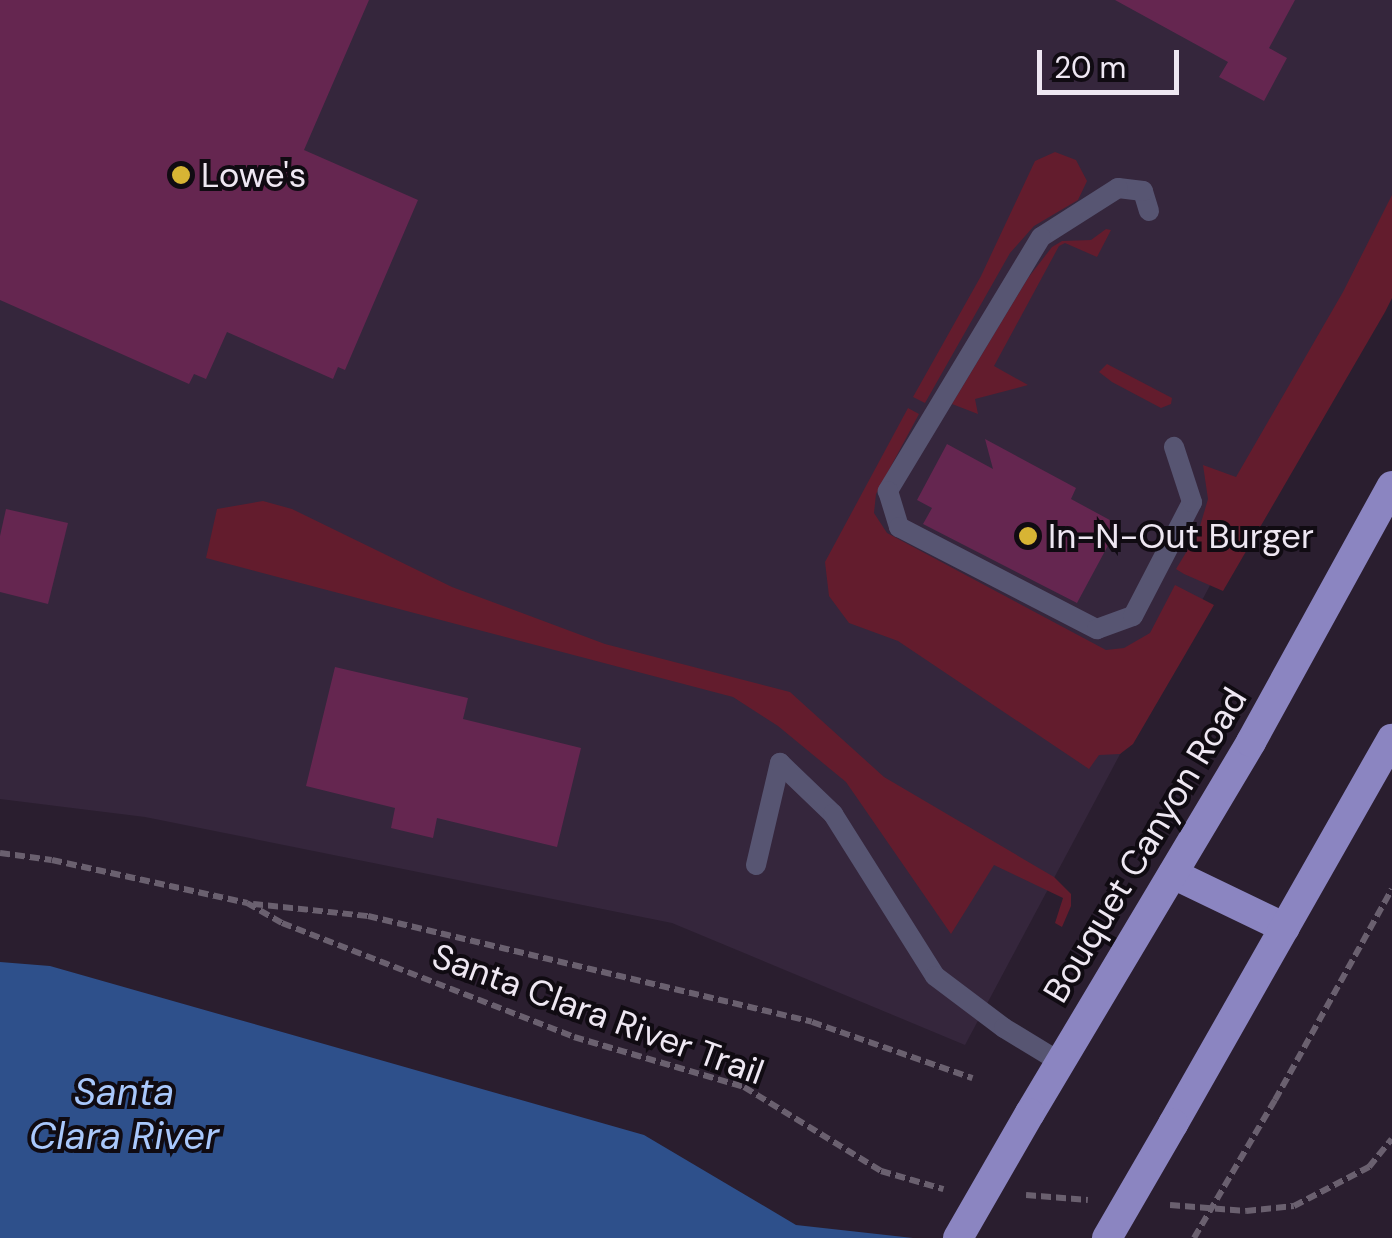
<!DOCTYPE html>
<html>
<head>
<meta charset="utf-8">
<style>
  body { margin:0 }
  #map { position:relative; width:1392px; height:1238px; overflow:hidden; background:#2a1e2f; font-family:"DM Sans",sans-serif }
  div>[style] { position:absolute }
  .built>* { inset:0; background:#35263c }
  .green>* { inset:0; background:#631c2d }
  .water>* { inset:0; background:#2e508b }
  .building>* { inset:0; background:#652650 }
  .path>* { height:6px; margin-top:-3px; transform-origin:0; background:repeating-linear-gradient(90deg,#6a606f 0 10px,transparent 0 15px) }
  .lane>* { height:20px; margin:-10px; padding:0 10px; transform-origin:10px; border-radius:10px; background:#575572 }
  .primary>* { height:30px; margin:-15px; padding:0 15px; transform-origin:15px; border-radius:15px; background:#8b85c1 }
  .path-bridge>* { height:6px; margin-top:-3px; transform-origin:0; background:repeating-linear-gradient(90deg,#6a606f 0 10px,transparent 0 15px) }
  .primary-bridge>* { height:30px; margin:-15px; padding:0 15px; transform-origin:15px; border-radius:15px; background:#8b85c1 }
  .dots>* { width:28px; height:28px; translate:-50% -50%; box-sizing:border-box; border:5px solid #100b12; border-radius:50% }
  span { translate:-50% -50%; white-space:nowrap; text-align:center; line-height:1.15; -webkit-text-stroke:8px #100b12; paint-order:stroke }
  .poi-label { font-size:35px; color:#eee7f2 }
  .left { translate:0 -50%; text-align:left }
  .street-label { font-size:35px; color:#eee7f2 }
  .water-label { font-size:38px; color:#a9c8fc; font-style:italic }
  .scale { position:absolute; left:1037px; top:50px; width:142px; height:45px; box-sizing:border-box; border:5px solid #eee7f2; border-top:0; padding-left:12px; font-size:30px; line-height:35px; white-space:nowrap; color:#eee7f2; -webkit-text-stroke:8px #100b12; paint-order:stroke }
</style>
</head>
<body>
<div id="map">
  <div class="built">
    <i style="clip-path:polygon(0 0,1392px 0,1392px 244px,965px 1045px,672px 923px,145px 817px,0 799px)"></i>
  </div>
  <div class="green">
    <i style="clip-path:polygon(1055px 152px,1076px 160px,1087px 181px,1078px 200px,1034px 226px,1010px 253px,925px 403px,913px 397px,981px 276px,1035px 161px)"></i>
    <i style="clip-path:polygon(1392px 195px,1392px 298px,1385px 312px,1223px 591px,1184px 574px,1176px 569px,1198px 533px,1208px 499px,1203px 465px,1236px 477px,1343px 292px)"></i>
    <i style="clip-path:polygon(1106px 229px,1111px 230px,1097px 257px,1065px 243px,1059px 246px,994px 366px,1028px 385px,975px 399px,978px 414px,952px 404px,1028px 278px,1052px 247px,1062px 241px,1091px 240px)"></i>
    <i style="clip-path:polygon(1107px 364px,1172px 398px,1171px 404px,1161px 408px,1112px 382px,1099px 372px)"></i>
    <i style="clip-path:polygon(908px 408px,919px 414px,876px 494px,874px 513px,887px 533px,1106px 650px,1124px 648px,1150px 633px,1175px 585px,1214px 605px,1133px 744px,1120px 754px,1099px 755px,1089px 769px,898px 641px,849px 623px,829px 596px,825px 562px)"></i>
    <i style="clip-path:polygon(263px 501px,292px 509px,452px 587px,605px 644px,790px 692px,884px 777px,1054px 877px,1071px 894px,1071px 906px,1062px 927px,1055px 923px,1063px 898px,994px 865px,951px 934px,846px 782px,778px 726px,733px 697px,206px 558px,217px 509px)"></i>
  </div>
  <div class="water">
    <i style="clip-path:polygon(0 962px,50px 966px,644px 1135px,796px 1225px,913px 1238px,0 1238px)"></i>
  </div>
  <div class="building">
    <i style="clip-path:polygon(0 0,369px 0,304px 150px,418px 200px,345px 370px,338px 367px,333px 379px,227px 332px,206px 379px,194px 374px,189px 384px,0 300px)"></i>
    <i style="clip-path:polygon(1115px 0,1295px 0,1269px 48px,1287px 58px,1264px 101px,1219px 77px,1228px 62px)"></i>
    <i style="clip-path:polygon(985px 439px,1076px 488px,1071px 499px,1119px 525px,1077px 603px,923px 524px,932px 508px,917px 500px,947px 444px,993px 469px)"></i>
    <i style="clip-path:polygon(6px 509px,68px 523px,48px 604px,0 592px,0 536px)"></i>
    <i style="clip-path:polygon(335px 667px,468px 698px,463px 719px,581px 748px,557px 847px,437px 818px,433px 838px,391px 828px,395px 808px,306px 786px)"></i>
  </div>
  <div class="path">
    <i style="left:0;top:853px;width:52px;rotate:7.7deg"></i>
    <i style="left:52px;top:860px;width:200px;rotate:12.4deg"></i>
    <i style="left:247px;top:903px;width:40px;rotate:29.7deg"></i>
    <i style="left:282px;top:923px;width:313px;rotate:21.3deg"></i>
    <i style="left:574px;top:1037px;width:177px;rotate:16.4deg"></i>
    <i style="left:744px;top:1087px;width:161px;rotate:31.5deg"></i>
    <i style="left:881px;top:1171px;width:65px;rotate:16.2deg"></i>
    <i style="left:253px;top:904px;width:116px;rotate:6deg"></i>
    <i style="left:368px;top:916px;width:456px;rotate:13.4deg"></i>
    <i style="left:812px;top:1022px;width:170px;rotate:19.3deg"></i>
    <i style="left:1275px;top:1100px;width:241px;rotate:-61deg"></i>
    <i style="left:1026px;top:1195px;width:62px;rotate:4.6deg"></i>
    <i style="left:1170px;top:1205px;width:76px;rotate:4.5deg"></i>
    <i style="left:1246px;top:1211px;width:48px;rotate:-5.9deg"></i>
    <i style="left:1294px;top:1206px;width:85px;rotate:-27.5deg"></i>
    <i style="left:1369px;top:1167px;width:36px;rotate:-51deg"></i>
  </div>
  <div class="lane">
    <i style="left:1149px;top:211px;width:21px;rotate:-107deg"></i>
    <i style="left:1143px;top:191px;width:25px;rotate:-173deg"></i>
    <i style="left:1118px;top:188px;width:91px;rotate:147.5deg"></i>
    <i style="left:1041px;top:237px;width:297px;rotate:121.1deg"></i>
    <i style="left:888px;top:491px;width:38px;rotate:73deg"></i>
    <i style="left:899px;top:527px;width:223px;rotate:27.3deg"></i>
    <i style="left:1097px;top:629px;width:38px;rotate:-20deg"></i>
    <i style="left:1133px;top:616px;width:128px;rotate:-62.6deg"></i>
    <i style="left:1192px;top:502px;width:58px;rotate:-108.1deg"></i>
    <i style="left:756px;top:865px;width:105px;rotate:-76.8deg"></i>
    <i style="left:780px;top:763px;width:74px;rotate:43.9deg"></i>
    <i style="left:833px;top:814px;width:191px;rotate:57.8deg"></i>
    <i style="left:935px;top:976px;width:86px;rotate:37deg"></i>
    <i style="left:1004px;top:1028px;width:66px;rotate:31.3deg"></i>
  </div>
  <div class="primary">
    <i style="left:1173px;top:874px;width:124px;rotate:25.7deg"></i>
    <i style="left:1030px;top:1113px;width:432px;rotate:-59.2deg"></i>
    <i style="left:1251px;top:742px;width:292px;rotate:-61.2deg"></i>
    <i style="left:1173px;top:1124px;width:443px;rotate:-60.4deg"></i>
  </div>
  <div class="path-bridge">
    <i style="left:1194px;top:1238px;width:160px;rotate:-59.6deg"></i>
  </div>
  <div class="primary-bridge">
    <i style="left:958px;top:1238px;width:144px;rotate:-60.1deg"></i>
    <i style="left:1107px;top:1238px;width:132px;rotate:-59.9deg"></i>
  </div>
  <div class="dots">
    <i style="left:181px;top:175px;background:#d7b434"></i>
    <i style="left:1028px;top:536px;background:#d7b434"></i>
  </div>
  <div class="poi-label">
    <span class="left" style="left:201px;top:175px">Lowe's</span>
    <span class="left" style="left:1048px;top:536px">In-N-Out Burger</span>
  </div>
  <div class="street-label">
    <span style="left:1145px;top:845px;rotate:-59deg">Bouquet Canyon Road</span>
    <span style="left:598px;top:1014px;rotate:20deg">Santa Clara River Trail</span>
  </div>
  <div class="water-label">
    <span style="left:124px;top:1115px">Santa<br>Clara River</span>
  </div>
  <div class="scale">20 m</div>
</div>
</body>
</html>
